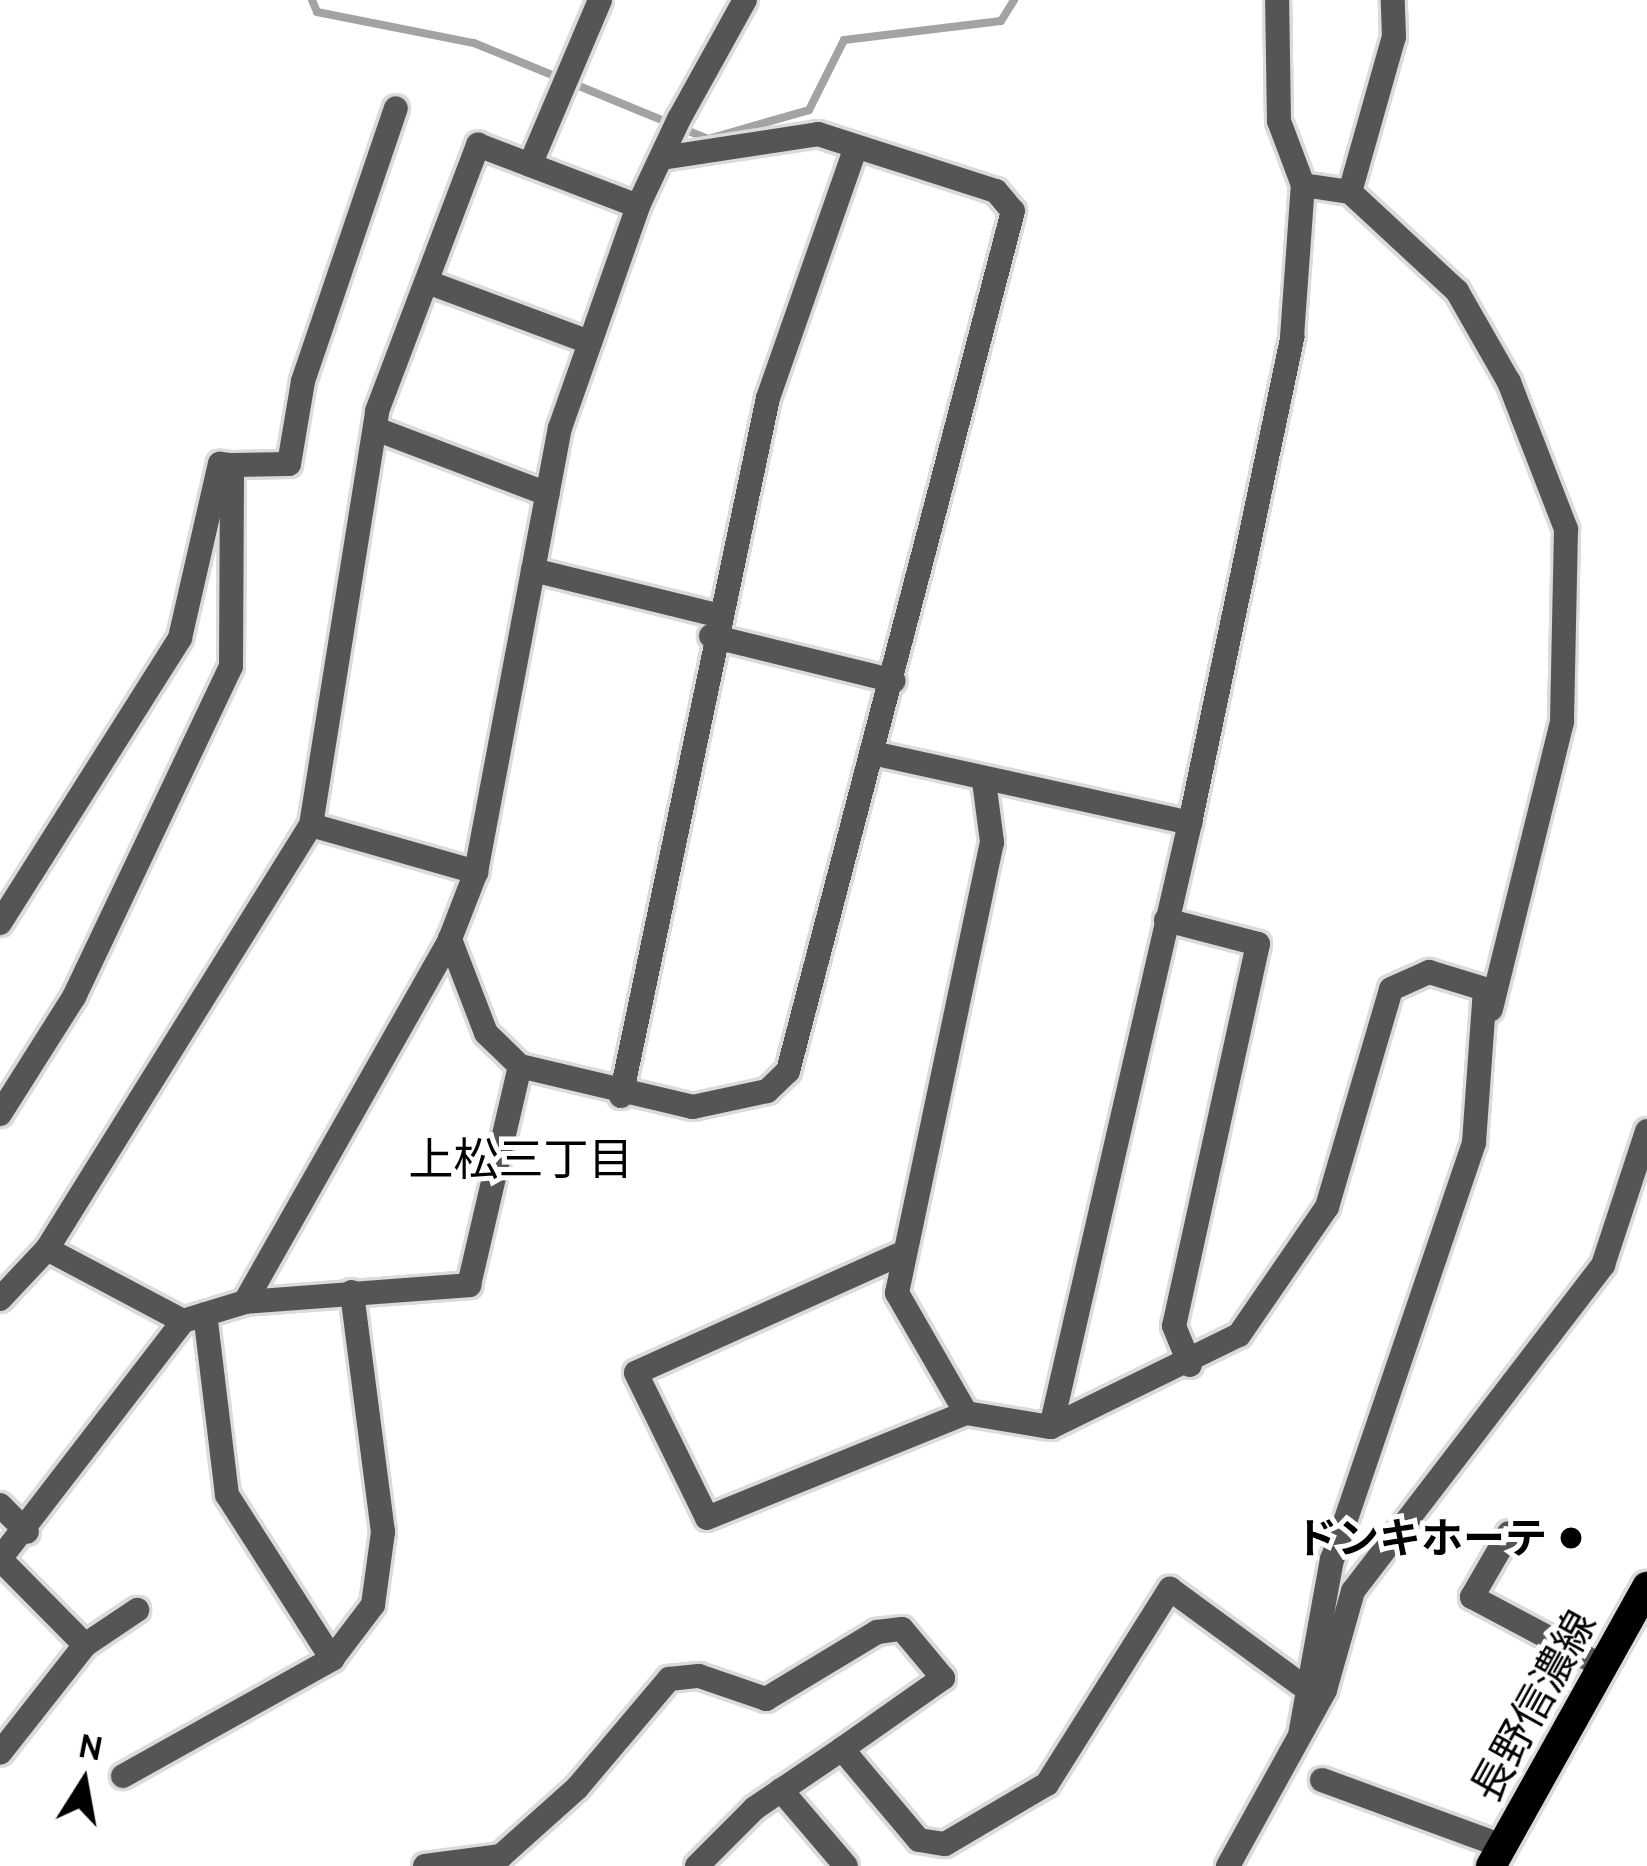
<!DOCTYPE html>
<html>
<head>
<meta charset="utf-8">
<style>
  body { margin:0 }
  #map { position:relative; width:1647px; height:1866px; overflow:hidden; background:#fff; font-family:Cabin,"Noto Sans JP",sans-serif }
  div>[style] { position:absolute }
  .stream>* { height:8px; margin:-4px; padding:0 4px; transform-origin:4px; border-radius:4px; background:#a3a3a3 }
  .roads { filter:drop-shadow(3px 0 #dbdbdb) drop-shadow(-3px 0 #dbdbdb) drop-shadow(0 3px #dbdbdb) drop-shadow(0 -3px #dbdbdb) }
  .minor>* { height:24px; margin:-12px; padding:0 12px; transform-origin:12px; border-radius:12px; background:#555 }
  .primary>* { height:30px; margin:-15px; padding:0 15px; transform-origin:15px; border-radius:15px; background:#000 }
  .dots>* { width:33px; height:33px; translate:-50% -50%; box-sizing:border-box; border:6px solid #fff; border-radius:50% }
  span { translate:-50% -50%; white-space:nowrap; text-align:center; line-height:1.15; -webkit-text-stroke:10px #fff; paint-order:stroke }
  .poi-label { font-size:42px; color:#000; font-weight:700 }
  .right { translate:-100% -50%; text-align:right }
  .street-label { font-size:42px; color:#000 }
  .neighbourhood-label { font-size:45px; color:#000 }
  .north { position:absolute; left:24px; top:1722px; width:120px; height:120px; -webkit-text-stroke:9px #fff; paint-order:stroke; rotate:11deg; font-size:33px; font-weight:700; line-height:48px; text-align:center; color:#000 }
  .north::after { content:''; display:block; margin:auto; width:42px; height:54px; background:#000; clip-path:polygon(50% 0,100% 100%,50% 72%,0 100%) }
</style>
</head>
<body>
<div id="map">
  <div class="stream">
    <i style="left:312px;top:0;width:13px;rotate:67deg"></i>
    <i style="left:317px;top:12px;width:160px;rotate:11.2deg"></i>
    <i style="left:474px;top:43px;width:253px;rotate:22.3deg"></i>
    <i style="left:708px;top:139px;width:105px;rotate:-16deg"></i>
    <i style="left:809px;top:110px;width:78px;rotate:-63.4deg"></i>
    <i style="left:844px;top:40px;width:158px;rotate:-6.9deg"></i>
    <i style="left:1001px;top:21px;width:25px;rotate:-58deg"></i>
  </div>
  <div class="roads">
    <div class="minor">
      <i style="left:662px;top:158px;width:158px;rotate:-8.7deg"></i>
      <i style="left:818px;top:134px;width:187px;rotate:17.8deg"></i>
      <i style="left:996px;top:191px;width:26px;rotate:50deg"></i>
      <i style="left:1013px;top:211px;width:889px;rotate:104.66deg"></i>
      <i style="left:788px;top:1071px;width:29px;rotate:136deg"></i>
      <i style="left:767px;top:1091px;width:76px;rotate:167.8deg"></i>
      <i style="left:693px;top:1107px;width:178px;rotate:-166.7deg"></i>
      <i style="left:520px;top:1066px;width:47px;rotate:-135.9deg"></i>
      <i style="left:486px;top:1033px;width:101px;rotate:-111deg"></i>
      <i style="left:450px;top:939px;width:72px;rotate:-68.8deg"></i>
      <i style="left:476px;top:872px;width:452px;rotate:-79.3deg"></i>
      <i style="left:560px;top:428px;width:235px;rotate:-70.6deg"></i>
      <i style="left:638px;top:206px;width:96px;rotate:-64.8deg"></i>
      <i style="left:679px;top:119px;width:136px;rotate:-61deg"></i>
      <i style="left:530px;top:165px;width:179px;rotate:-67deg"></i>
      <i style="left:1303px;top:185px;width:48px;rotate:8.5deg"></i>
      <i style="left:1350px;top:192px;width:146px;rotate:42.8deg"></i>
      <i style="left:1457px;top:291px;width:105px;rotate:60.3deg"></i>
      <i style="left:1509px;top:382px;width:158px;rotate:68.8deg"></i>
      <i style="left:1566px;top:529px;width:193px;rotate:91.2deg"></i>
      <i style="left:1562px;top:722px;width:296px;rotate:103.9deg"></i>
      <i style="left:1350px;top:192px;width:161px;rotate:-74.2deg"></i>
      <i style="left:1394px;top:37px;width:37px;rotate:-92deg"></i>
      <i style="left:427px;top:282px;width:173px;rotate:20.3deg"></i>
      <i style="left:381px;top:431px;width:178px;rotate:20.7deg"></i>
      <i style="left:533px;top:570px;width:188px;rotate:13.8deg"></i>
      <i style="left:711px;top:636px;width:188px;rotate:13.8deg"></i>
      <i style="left:877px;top:754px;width:321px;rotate:12.4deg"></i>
      <i style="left:1190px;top:823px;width:497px;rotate:-78.1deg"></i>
      <i style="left:1292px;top:337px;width:152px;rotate:-85.9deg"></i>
      <i style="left:1303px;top:185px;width:68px;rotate:-110.6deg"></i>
      <i style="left:1279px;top:121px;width:121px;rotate:-90.9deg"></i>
      <i style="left:984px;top:781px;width:62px;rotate:82.5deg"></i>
      <i style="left:992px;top:842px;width:461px;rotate:101.9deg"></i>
      <i style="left:897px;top:1293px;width:138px;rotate:60.1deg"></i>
      <i style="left:966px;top:1413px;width:86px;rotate:9.4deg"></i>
      <i style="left:1051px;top:1427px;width:209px;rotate:-26.1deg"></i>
      <i style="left:1239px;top:1335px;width:155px;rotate:-55.5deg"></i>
      <i style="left:1327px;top:1207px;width:227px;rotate:-73.6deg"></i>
      <i style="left:1391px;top:989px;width:42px;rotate:-24.1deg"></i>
      <i style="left:1429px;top:972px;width:59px;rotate:16.9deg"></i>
      <i style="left:1485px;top:989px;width:154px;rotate:94.1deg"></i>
      <i style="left:1474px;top:1143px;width:440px;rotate:108.8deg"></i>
      <i style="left:1332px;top:1559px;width:174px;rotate:100.3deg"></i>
      <i style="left:311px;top:825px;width:419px;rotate:-80.9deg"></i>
      <i style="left:377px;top:411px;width:285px;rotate:-69.2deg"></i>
      <i style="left:478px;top:145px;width:171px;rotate:20.9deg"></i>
      <i style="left:1166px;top:920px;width:95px;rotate:14.6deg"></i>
      <i style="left:1258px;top:944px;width:391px;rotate:102.4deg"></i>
      <i style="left:1174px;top:1326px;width:42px;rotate:67.7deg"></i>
      <i style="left:0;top:923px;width:337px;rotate:-57.7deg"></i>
      <i style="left:180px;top:638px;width:179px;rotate:-77.1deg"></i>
      <i style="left:220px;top:464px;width:10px;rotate:6deg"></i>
      <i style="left:621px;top:1096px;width:713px;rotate:-78.11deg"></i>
      <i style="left:768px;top:398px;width:266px;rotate:-70.7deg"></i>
      <i style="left:0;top:1114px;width:138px;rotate:-57.7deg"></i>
      <i style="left:74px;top:997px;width:366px;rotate:-64.6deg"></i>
      <i style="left:231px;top:666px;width:201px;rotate:-89.7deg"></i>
      <i style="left:232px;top:465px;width:57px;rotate:-1deg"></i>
      <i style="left:289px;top:464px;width:84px;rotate:-80.4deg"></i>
      <i style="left:303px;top:381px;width:288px;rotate:-71.2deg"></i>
      <i style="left:47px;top:1249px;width:499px;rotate:-58.1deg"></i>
      <i style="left:311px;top:825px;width:172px;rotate:15.9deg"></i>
      <i style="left:898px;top:1255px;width:287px;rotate:155.8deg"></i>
      <i style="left:636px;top:1373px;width:161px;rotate:63.9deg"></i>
      <i style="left:707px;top:1518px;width:279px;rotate:-22.1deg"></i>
      <i style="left:0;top:1299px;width:69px;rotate:-46.8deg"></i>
      <i style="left:47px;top:1249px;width:154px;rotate:27.9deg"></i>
      <i style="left:183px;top:1321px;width:65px;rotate:-17deg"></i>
      <i style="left:245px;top:1302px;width:225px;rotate:-4.3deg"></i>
      <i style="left:469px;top:1285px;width:225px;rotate:-76.9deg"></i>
      <i style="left:245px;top:1302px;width:417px;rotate:-60.5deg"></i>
      <i style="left:1051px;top:1427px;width:620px;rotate:-77.04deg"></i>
      <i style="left:0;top:1505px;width:38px;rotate:45deg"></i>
      <i style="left:1509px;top:1533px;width:74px;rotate:120deg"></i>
      <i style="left:1472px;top:1597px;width:147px;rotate:28deg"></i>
      <i style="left:3px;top:1555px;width:295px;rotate:-52.4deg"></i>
      <i style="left:0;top:1559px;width:121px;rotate:45.3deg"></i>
      <i style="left:85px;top:1645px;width:137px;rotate:128.2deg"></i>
      <i style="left:85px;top:1645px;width:63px;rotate:-33.9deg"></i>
      <i style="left:332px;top:1659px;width:68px;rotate:-52.8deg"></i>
      <i style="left:373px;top:1605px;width:74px;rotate:-82.2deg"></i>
      <i style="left:383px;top:1532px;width:242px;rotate:-97.4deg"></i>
      <i style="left:123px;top:1776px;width:240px;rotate:-29.2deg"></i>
      <i style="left:332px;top:1659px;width:195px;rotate:-122.6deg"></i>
      <i style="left:227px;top:1495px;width:182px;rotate:-96.9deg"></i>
      <i style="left:1322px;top:1780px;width:192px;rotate:20.1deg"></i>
      <i style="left:781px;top:1790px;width:100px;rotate:49.5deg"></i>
      <i style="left:425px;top:1866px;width:77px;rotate:-7.5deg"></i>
      <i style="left:501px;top:1856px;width:102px;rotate:-41.8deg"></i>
      <i style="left:577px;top:1788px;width:143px;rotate:-49.8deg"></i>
      <i style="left:669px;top:1679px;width:30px;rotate:-6deg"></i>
      <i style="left:699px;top:1676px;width:71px;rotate:18.9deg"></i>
      <i style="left:766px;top:1699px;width:130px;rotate:-31.1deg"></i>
      <i style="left:877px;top:1632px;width:25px;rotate:-7deg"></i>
      <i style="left:902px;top:1629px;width:64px;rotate:50.1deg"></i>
      <i style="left:943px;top:1678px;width:123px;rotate:144.9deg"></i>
      <i style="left:842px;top:1749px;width:119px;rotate:49.8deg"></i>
      <i style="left:919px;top:1840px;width:26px;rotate:9deg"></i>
      <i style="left:945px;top:1844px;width:118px;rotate:-30.5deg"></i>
      <i style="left:1047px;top:1784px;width:231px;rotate:-57.8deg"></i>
      <i style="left:1170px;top:1589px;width:162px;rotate:36.2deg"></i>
      <i style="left:697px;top:1866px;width:82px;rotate:-45deg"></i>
      <i style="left:755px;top:1808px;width:105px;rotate:-34.1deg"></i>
      <i style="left:1228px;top:1866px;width:201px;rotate:-61.1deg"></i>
      <i style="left:1325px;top:1690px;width:103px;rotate:-74.2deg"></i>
      <i style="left:1353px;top:1591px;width:411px;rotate:-52.5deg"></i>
      <i style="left:1603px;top:1265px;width:141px;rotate:-71.8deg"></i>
    </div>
    <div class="primary">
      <i style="left:1491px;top:1866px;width:320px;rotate:-60.8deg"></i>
    </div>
  </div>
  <div class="dots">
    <i style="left:1571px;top:1538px;background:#000"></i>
  </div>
  <div class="poi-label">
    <span class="right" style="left:1547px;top:1538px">ドンキホーテ</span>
  </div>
  <div class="street-label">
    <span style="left:1533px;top:1706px;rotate:-61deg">長野信濃線</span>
  </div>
  <div class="neighbourhood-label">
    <span style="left:521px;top:1160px">上松三丁目</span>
  </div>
  <div class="north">N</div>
</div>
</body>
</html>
